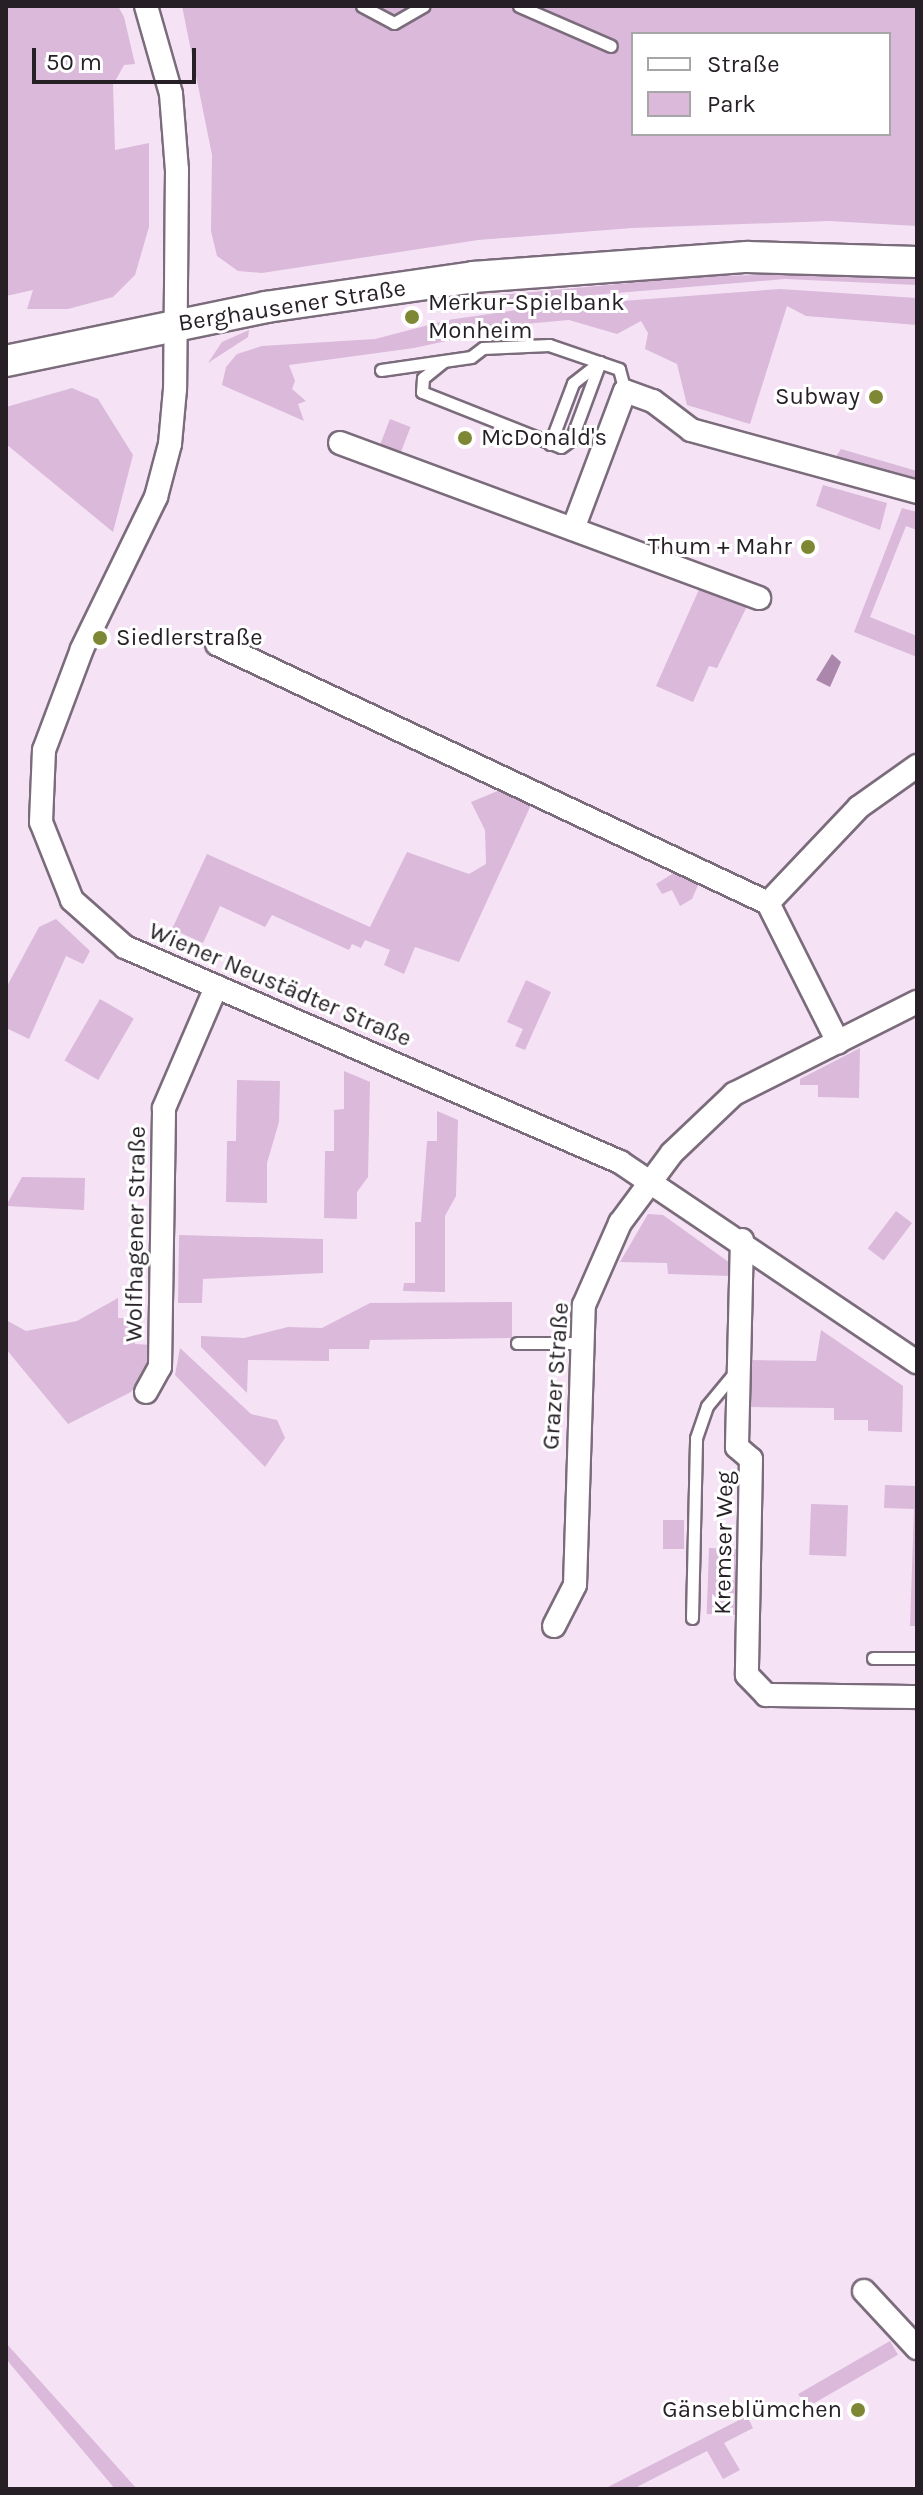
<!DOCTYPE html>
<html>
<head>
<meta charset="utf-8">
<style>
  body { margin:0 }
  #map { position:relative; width:923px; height:2495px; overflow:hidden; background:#f5e3f5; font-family:Karla,sans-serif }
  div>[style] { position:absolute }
  .green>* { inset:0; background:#dab9da; transform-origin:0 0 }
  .water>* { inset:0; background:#ab87ac }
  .roads { filter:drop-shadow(2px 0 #7b6c7b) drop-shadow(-2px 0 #7b6c7b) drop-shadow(0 2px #7b6c7b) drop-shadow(0 -2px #7b6c7b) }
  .lane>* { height:11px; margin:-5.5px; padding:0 5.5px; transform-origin:5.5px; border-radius:5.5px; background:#fff }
  .street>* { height:22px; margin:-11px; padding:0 11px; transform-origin:11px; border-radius:11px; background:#fff }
  .secondary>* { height:30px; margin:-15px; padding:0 15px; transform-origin:15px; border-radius:15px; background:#fff }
  .dots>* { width:22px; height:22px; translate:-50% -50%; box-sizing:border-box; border:4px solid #fff; border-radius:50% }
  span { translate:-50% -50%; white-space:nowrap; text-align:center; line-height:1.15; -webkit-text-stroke:6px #fff; paint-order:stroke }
  .poi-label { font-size:24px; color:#261f26 }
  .left { translate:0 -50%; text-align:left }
  .right { translate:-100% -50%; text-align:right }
  .street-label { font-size:24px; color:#261f26 }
  .frame { position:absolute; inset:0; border:8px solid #261f26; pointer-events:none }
  .legend { position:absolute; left:631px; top:32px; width:260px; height:104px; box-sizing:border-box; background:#fff; border:2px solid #a8a5a8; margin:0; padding:10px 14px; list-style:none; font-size:24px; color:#261f26 }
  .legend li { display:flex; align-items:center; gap:16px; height:40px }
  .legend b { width:40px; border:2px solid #a8a5a8 }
  .scale { position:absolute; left:32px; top:48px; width:164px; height:36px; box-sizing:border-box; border:4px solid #261f26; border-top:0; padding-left:10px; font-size:24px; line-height:28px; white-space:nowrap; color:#261f26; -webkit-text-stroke:6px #fff; paint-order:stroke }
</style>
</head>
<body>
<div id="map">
  <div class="green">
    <i style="clip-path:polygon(6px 6px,118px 6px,124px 17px,135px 64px,124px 65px,113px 85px,115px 150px,149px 143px,149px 227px,135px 275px,113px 297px,68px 309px,27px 309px,33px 290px,6px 296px)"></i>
    <i style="clip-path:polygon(evenodd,182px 6px,917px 6px,917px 226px,829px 221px,632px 228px,478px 240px,262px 273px,238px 271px,217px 256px,211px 231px,212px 155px,182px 6px,633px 34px,889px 34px,889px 134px,633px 134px,633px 34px)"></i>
    <i style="clip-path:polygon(834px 274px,917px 279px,917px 285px,785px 279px,459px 306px,457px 299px,705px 276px)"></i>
    <i style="clip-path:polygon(780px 289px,917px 298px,917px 325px,806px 316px,787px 306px,750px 424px,687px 405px,677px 364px,645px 349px,648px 333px,641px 321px,617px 334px,569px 320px,468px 329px,460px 338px,414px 348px,289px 365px,295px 381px,292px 389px,306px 401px,298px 404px,304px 421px,222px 385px,226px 367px,237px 354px,262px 346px,375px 339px,448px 320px,530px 308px)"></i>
    <i style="clip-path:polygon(249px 330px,248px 337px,208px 363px,222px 342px)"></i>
    <i style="clip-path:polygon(72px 388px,98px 399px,133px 455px,113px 532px,6px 444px,6px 407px)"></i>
    <i style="left:390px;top:419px;width:22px;height:31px;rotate:21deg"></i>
    <i style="clip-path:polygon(841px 449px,917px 471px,917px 480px,835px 458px)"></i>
    <i style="clip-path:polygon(823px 485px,887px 503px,880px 530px,816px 506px)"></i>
    <i style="clip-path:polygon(902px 508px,917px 512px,917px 530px,906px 526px,870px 617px,917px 636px,917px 657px,854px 632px)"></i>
    <i style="clip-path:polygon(701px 585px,749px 602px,717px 668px,709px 666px,693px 702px,656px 686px)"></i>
    <i style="clip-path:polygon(500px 790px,531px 805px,459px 962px,415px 947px,404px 974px,384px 965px,390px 950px,365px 940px,361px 948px,352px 944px,349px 950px,272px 915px,265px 927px,220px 906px,203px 943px,172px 929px,207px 854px,370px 927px,407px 852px,469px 874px,486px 864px,485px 830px,471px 802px)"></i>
    <i style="clip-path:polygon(677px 871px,699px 883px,692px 899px,680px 906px,672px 890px,662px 894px,656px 884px)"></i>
    <i style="clip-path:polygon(56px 919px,90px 951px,83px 964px,66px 956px,29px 1039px,6px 1028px,6px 988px,39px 927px)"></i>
    <i style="clip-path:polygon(526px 980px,551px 992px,525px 1050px,515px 1046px,523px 1029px,507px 1022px)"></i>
    <i style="left:100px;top:999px;width:39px;height:71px;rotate:30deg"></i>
    <i style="clip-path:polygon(860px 1048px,859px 1098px,818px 1097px,818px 1085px,800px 1085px,800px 1079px)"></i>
    <i style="clip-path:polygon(344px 1071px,370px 1082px,368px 1177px,357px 1192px,357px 1219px,324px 1218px,325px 1151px,334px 1151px,334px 1110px,344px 1109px)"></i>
    <i style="clip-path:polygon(237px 1080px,280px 1081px,279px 1122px,267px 1163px,267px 1203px,226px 1202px,227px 1141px,236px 1141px)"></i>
    <i style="clip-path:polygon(437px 1111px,458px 1120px,456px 1196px,445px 1216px,445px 1292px,403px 1291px,404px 1283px,415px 1283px,415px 1222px,421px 1222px,427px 1141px,437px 1141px)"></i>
    <i style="clip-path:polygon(22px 1177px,85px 1178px,84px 1210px,6px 1206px)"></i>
    <i style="left:896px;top:1211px;width:20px;height:47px;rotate:37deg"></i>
    <i style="clip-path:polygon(648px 1214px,663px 1215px,730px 1263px,731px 1276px,668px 1274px,667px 1263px,620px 1262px)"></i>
    <i style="clip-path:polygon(179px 1235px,323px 1239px,323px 1273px,203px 1279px,202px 1303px,178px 1303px)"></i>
    <i style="clip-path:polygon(118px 1298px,118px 1318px,136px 1318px,135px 1344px,152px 1345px,152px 1366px,131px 1392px,68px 1424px,6px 1349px,6px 1320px,26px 1331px,77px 1321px)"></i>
    <i style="clip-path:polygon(512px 1302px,512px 1338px,370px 1340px,369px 1349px,329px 1349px,329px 1361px,248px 1360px,247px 1393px,201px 1347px,201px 1336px,244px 1338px,288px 1327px,322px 1328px,370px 1303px)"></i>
    <i style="clip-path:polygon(821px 1330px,903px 1386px,902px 1432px,868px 1431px,868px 1420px,834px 1420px,834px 1408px,749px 1407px,749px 1360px,816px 1361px)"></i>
    <i style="clip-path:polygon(180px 1348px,251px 1414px,277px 1420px,285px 1438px,265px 1467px,175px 1375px)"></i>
    <i style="clip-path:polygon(885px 1485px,917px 1486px,917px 1626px,910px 1626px,914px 1509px,884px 1508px)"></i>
    <i style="left:811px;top:1504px;width:37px;height:51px;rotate:2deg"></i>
    <i style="left:663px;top:1520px;width:21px;height:29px"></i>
    <i style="left:709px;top:1548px;width:33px;height:66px;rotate:2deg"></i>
    <i style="left:890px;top:2341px;width:16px;height:106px;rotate:60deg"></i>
    <i style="clip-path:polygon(6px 2343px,137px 2489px,115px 2489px,6px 2359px)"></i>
    <i style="clip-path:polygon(747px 2416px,753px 2428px,724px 2443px,740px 2470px,723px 2479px,707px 2451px,633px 2489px,604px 2489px)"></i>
  </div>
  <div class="water">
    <i style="clip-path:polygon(832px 654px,841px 662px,830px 687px,816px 680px)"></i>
  </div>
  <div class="roads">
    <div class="lane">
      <i style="left:362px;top:6px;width:36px;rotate:28deg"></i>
      <i style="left:394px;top:23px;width:34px;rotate:-30deg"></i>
      <i style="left:519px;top:6px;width:100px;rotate:23.5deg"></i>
      <i style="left:444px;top:361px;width:27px;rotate:141deg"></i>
      <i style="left:423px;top:378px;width:14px;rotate:94deg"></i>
      <i style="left:422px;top:392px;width:149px;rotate:21.6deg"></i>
      <i style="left:561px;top:447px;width:12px;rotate:-35deg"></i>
      <i style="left:571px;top:440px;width:83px;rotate:-69.6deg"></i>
      <i style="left:381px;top:370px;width:91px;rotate:-8.2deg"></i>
      <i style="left:471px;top:357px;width:15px;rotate:-37deg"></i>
      <i style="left:483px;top:348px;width:66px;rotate:-2.6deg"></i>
      <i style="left:549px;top:345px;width:74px;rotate:18.9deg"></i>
      <i style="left:619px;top:369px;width:23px;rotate:75deg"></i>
      <i style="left:550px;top:444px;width:65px;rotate:-69.3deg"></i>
      <i style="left:573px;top:383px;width:34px;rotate:-38deg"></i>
      <i style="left:517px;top:1343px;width:63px"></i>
      <i style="left:692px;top:1618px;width:180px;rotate:-88.7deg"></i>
      <i style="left:696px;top:1438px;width:34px;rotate:-71deg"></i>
      <i style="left:707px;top:1406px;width:45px;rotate:-50.4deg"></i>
      <i style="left:873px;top:1658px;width:44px"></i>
    </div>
    <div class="street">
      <i style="left:146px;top:6px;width:91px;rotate:74.1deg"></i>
      <i style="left:171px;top:94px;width:76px;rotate:85.5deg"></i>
      <i style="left:177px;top:170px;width:219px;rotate:90.5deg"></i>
      <i style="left:175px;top:389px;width:55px;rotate:95.2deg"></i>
      <i style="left:170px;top:444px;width:55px;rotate:104.8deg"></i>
      <i style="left:156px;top:497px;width:169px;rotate:116deg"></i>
      <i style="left:82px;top:649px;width:108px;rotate:110.6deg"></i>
      <i style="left:44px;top:750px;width:72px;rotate:92.4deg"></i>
      <i style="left:41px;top:822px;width:84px;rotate:68.3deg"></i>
      <i style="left:72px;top:900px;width:71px;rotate:41.6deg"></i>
      <i style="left:125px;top:947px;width:540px;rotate:23.48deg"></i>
      <i style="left:620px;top:1162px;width:358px;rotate:34deg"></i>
      <i style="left:340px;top:443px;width:447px;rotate:20.3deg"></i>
      <i style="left:573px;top:529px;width:147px;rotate:-69.4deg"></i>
      <i style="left:625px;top:391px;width:30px;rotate:20deg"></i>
      <i style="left:653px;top:401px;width:48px;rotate:37.3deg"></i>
      <i style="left:691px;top:430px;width:234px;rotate:15.3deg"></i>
      <i style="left:217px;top:644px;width:609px;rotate:25.18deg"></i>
      <i style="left:768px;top:903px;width:156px;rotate:63.3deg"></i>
      <i style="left:768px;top:903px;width:132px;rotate:-46.5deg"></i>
      <i style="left:859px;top:807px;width:71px;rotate:-35.3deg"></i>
      <i style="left:742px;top:1240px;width:207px;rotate:91.4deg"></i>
      <i style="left:737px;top:1447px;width:18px;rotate:41deg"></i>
      <i style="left:751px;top:1459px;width:216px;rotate:91.1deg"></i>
      <i style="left:747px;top:1675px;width:28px;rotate:46deg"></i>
      <i style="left:766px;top:1695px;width:151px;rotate:0.8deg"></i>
      <i style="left:146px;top:1392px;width:29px;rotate:-61deg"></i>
      <i style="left:160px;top:1367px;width:259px;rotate:-89.1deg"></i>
      <i style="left:164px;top:1108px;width:132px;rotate:-66.7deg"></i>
      <i style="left:554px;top:1626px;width:46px;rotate:-62.9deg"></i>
      <i style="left:575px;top:1585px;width:280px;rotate:-88.2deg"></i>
      <i style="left:584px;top:1305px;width:90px;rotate:-66.3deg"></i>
      <i style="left:620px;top:1223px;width:87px;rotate:-53.4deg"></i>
      <i style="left:672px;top:1153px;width:86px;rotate:-43.6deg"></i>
      <i style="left:734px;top:1094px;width:205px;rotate:-26.7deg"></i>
      <i style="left:864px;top:2291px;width:78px;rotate:47.1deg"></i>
    </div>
    <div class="secondary">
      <i style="left:6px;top:361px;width:266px;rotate:-11.7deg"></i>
      <i style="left:266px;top:307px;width:209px;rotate:-8.2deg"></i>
      <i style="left:473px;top:277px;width:275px;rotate:-4.2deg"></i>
      <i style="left:747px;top:257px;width:170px;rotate:1.7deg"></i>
    </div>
  </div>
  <div class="dots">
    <i style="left:412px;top:317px;background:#7d8734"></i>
    <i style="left:876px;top:397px;background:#7d8734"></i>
    <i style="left:465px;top:438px;background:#7d8734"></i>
    <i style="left:808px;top:547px;background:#7d8734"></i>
    <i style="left:100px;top:638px;background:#7d8734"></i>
    <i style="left:858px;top:2410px;background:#7d8734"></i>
  </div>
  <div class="poi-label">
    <span class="left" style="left:428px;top:317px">Merkur-Spielbank<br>Monheim</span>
    <span class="right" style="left:860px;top:397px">Subway</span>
    <span class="left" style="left:481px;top:438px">McDonald's</span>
    <span class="right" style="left:792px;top:547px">Thum + Mahr</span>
    <span class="left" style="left:116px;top:638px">Siedlerstraße</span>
    <span class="right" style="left:842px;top:2410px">Gänseblümchen</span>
  </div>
  <div class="street-label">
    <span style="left:292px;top:306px;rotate:-9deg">Berghausener Straße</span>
    <span style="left:280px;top:985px;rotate:23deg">Wiener Neustädter Straße</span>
    <span style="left:136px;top:1234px;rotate:-89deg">Wolfhagener Straße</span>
    <span style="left:556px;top:1376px;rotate:-86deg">Grazer Straße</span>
    <span style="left:724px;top:1543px;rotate:-89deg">Kremser Weg</span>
  </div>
  <div class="frame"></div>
  <ul class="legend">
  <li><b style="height:10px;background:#fff"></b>Straße</li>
  <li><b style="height:22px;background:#dab9da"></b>Park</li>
  </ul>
  <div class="scale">50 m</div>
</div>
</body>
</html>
